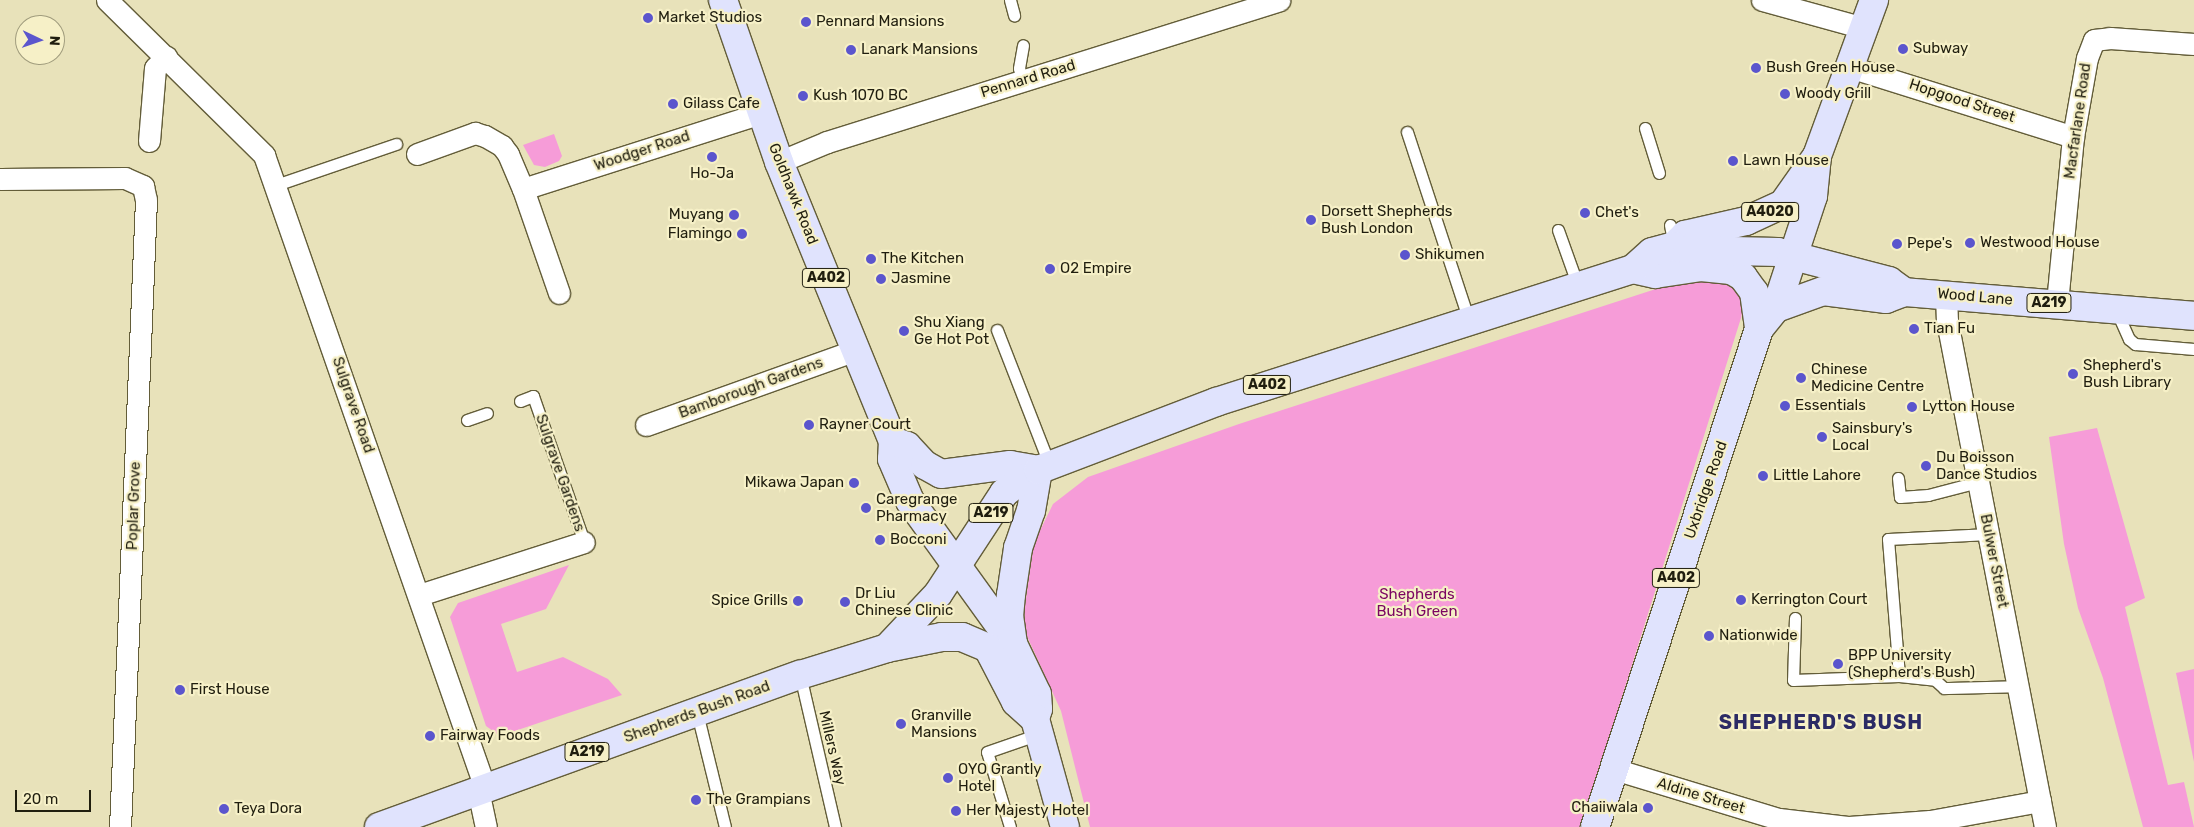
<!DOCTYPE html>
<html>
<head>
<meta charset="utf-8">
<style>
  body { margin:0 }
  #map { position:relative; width:2194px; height:827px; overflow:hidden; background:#e8e2ba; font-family:Rubik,sans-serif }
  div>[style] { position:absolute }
  .green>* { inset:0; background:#f69cd8 }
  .roads { filter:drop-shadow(1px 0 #635d39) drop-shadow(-1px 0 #635d39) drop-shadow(0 1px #635d39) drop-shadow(0 -1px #635d39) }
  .lane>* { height:11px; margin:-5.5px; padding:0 5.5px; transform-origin:5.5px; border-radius:5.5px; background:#fff }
  .street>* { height:21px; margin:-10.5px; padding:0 10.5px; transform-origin:10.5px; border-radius:10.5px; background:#fff }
  .primary>* { height:28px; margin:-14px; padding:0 14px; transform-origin:14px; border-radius:14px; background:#e0e3fd }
  .dots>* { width:14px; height:14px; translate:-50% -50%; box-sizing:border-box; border:2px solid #f6f0c7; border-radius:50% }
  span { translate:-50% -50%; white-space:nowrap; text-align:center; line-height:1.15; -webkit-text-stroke:4.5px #f6f0c7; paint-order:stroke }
  .shield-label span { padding:1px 4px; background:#f6f0c7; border:1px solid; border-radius:4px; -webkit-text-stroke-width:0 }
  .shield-label { font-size:14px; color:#201e0f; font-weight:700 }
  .poi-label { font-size:15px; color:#201e0f }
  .left { translate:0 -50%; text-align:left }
  .right { translate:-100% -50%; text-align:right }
  .street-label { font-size:15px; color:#201e0f }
  .park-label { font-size:15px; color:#7c0562 }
  .district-label { font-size:20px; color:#2c2b65; font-weight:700; letter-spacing:1px }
  .north { position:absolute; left:15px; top:15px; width:50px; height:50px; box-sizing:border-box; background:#f6f0c7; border:1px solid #a09c7d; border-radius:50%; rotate:93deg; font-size:14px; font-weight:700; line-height:20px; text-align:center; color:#201e0f }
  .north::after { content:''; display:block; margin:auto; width:18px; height:22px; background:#5b55cd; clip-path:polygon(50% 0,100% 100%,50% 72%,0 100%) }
  .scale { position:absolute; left:15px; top:790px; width:76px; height:22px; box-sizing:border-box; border:2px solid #201e0f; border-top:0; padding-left:6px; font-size:15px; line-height:18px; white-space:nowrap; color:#201e0f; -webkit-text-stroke:4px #f6f0c7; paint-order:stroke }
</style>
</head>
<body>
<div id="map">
  <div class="green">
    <i style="clip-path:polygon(554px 134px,562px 156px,559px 161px,545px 167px,534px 165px,523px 145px)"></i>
    <i style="clip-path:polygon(1719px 274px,1745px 298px,1741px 318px,1581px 827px,1090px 827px,1061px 711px,1026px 634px,1024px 612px,1034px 543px,1053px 504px,1088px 477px,1239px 424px,1699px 275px)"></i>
    <i style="clip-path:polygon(2097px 428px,2145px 598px,2125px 607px,2168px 785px,2184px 782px,2194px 827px,2143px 827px,2103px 678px,2078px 608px,2064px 544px,2049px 437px)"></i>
    <i style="clip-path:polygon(569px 565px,546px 609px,501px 624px,517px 672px,563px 657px,608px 679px,622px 695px,500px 736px,486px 726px,450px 617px,458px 603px)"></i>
    <i style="clip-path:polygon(2194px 669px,2194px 762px,2176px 673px)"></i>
  </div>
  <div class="roads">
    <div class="lane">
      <i style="left:1010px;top:0;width:16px;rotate:75deg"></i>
      <i style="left:1022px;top:81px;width:13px;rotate:-103deg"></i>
      <i style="left:1019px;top:68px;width:23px;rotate:-80deg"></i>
      <i style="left:1645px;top:128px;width:47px;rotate:72.7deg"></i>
      <i style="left:1407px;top:132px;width:199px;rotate:71.8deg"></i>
      <i style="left:276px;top:185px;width:127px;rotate:-18.9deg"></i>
      <i style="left:1670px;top:225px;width:20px;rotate:79deg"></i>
      <i style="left:1558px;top:230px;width:59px;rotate:70.3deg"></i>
      <i style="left:2116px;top:310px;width:32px;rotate:66deg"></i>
      <i style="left:2129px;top:339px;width:8px;rotate:40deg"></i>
      <i style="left:2135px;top:344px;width:59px;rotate:4.8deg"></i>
      <i style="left:997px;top:330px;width:146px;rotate:68.7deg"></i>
      <i style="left:520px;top:401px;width:14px;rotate:-21deg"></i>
      <i style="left:533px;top:396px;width:155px;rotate:70.7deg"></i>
      <i style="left:467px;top:420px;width:21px;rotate:-19deg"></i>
      <i style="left:1898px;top:478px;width:19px;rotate:84deg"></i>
      <i style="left:1900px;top:497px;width:28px;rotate:-4deg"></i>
      <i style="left:1928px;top:495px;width:52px;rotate:-14.6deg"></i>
      <i style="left:1989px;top:534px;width:101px;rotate:177.2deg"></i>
      <i style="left:1888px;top:539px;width:137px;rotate:85.4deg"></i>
      <i style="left:1899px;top:676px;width:36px;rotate:6deg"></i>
      <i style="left:1935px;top:680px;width:12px;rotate:42deg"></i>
      <i style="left:1944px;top:688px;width:75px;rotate:-1.5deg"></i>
      <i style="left:1795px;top:618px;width:62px;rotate:91.8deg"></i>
      <i style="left:1793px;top:680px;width:106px;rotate:-2.2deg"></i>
      <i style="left:800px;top:675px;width:156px;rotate:77deg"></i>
      <i style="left:697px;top:713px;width:117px;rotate:76.2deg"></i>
      <i style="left:1010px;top:827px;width:78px;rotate:-107deg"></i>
      <i style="left:987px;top:752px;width:55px;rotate:-19.1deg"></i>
    </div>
    <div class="street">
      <i style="left:107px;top:0;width:221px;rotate:44.6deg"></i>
      <i style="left:264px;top:155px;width:670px;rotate:70.75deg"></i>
      <i style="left:1762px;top:0;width:106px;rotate:15.4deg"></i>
      <i style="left:1850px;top:67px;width:234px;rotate:17.4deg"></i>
      <i style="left:149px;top:141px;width:73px;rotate:-85.3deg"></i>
      <i style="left:155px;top:68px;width:16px;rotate:-45deg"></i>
      <i style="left:417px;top:154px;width:62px;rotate:-19.9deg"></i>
      <i style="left:475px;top:133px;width:10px;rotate:17deg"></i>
      <i style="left:485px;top:136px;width:20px;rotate:30deg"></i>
      <i style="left:502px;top:146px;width:10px;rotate:53deg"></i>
      <i style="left:508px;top:154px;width:38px;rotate:67deg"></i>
      <i style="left:523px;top:189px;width:250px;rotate:-17.7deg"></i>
      <i style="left:779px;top:162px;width:52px;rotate:-22.6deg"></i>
      <i style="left:827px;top:142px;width:474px;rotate:-17.4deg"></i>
      <i style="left:0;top:179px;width:125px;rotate:-0.5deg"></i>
      <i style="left:125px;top:178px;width:20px;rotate:24deg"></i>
      <i style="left:143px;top:186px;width:14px;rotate:78deg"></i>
      <i style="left:146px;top:200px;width:628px;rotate:92.37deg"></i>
      <i style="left:523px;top:189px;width:110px;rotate:70.9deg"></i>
      <i style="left:1946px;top:294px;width:27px;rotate:88deg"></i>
      <i style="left:1947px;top:321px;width:515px;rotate:79.04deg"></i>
      <i style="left:2057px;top:303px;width:167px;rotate:-84.5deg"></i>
      <i style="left:2073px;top:137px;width:80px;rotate:-80deg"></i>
      <i style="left:2087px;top:58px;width:19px;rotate:-69deg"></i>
      <i style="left:2094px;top:40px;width:16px;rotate:-7deg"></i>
      <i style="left:2110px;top:38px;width:84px;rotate:4.1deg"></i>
      <i style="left:646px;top:425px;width:223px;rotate:-19.7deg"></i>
      <i style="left:419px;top:595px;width:173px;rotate:-17.8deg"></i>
      <i style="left:1614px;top:769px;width:172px;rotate:16.9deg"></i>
      <i style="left:1779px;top:819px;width:69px;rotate:6.6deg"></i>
      <i style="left:478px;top:790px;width:38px;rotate:78deg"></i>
      <i style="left:1849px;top:827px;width:81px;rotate:-4.2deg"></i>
      <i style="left:1930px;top:821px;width:112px;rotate:-10.3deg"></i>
    </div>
    <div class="primary">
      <i style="left:723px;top:0;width:171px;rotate:70.9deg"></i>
      <i style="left:779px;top:162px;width:301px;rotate:67.8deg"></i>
      <i style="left:893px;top:441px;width:18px;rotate:93deg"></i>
      <i style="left:892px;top:459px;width:46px;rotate:66.8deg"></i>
      <i style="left:910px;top:501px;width:176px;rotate:54.2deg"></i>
      <i style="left:1013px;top:644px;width:55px;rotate:64.4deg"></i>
      <i style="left:1037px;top:694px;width:15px;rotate:86deg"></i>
      <i style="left:1038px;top:709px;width:10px;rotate:107deg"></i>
      <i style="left:1035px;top:719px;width:112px;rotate:74.5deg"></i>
      <i style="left:1674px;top:246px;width:16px;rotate:-45deg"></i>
      <i style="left:1685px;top:235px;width:63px;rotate:-12.9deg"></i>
      <i style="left:1746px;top:221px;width:41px;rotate:-24.7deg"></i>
      <i style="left:1783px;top:204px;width:59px;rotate:-54.7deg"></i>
      <i style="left:1817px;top:156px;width:166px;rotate:-69.9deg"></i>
      <i style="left:1633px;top:269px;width:23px;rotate:13deg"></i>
      <i style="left:1655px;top:274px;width:47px;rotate:-8.7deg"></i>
      <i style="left:1701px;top:267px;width:30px;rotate:6deg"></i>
      <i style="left:1731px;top:270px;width:14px;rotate:30deg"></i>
      <i style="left:1743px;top:277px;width:19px;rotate:54deg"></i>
      <i style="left:1754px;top:292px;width:37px;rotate:82deg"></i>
      <i style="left:1776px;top:308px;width:50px;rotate:-19.9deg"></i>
      <i style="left:1823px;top:291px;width:64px;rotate:7.2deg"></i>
      <i style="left:1886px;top:299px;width:19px;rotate:-21deg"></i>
      <i style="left:1904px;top:292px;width:291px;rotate:4.7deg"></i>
      <i style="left:893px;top:441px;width:15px;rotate:20deg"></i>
      <i style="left:907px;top:446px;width:26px;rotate:47deg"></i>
      <i style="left:925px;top:465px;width:18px;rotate:29deg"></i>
      <i style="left:941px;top:474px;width:70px;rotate:-7.4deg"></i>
      <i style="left:1010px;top:465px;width:28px;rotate:10deg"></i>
      <i style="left:1013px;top:644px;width:27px;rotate:-98deg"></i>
      <i style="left:1009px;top:617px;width:22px;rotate:-85deg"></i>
      <i style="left:1011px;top:595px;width:48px;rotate:-81.5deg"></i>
      <i style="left:1018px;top:548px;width:39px;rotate:-71deg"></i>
      <i style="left:1031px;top:511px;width:42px;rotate:-80.3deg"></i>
      <i style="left:887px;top:648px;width:74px;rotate:-46.6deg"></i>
      <i style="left:938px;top:594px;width:121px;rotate:-56.8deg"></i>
      <i style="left:1004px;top:493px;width:15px;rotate:-37deg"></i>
      <i style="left:1016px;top:484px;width:26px;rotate:-32deg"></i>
      <i style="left:1038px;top:470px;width:191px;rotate:-20.9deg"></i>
      <i style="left:1216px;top:402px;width:438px;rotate:-17.7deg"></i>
      <i style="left:1633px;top:269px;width:25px;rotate:-42deg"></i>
      <i style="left:1652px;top:252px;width:23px;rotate:-15deg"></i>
      <i style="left:1674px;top:246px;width:14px;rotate:17deg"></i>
      <i style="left:1687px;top:250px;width:91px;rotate:1.3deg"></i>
      <i style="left:1778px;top:252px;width:115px;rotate:14.6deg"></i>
      <i style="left:1889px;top:281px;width:19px;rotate:36deg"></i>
      <i style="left:379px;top:827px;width:448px;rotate:-19.9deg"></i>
      <i style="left:800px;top:675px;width:91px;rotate:-17.2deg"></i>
      <i style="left:887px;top:648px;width:56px;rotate:-11.3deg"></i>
      <i style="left:942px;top:637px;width:20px"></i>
      <i style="left:962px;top:637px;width:28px;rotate:23deg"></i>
      <i style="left:988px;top:648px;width:61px;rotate:62.6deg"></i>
      <i style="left:1016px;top:702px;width:25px;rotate:42deg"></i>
      <i style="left:1595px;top:827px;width:524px;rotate:-71.77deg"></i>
      <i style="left:1759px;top:329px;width:27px;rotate:-51deg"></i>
      <i style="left:1776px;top:308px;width:118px;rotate:-71.7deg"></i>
      <i style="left:1813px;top:196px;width:40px;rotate:-84.3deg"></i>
    </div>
  </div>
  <div class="dots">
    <i style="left:648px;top:18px;background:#5b55cd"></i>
    <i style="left:806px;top:22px;background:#5b55cd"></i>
    <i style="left:1903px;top:49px;background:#5b55cd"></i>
    <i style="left:851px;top:50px;background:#5b55cd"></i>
    <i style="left:1756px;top:68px;background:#5b55cd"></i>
    <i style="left:1785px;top:94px;background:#5b55cd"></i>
    <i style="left:803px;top:96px;background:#5b55cd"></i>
    <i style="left:673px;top:104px;background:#5b55cd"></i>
    <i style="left:712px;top:157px;background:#5b55cd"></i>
    <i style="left:1733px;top:161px;background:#5b55cd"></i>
    <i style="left:1585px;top:213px;background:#5b55cd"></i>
    <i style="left:734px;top:215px;background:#5b55cd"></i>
    <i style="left:1311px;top:220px;background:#5b55cd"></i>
    <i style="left:742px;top:234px;background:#5b55cd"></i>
    <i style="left:1970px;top:243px;background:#5b55cd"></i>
    <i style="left:1897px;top:244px;background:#5b55cd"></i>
    <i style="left:1405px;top:255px;background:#5b55cd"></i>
    <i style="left:871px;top:259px;background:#5b55cd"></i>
    <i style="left:1050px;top:269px;background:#5b55cd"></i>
    <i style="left:881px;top:279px;background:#5b55cd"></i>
    <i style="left:1914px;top:329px;background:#5b55cd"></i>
    <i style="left:904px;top:331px;background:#5b55cd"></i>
    <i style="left:2073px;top:374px;background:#5b55cd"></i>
    <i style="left:1801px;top:378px;background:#5b55cd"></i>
    <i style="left:1785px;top:406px;background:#5b55cd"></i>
    <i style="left:1912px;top:407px;background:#5b55cd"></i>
    <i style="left:809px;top:425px;background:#5b55cd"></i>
    <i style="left:1822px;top:437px;background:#5b55cd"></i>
    <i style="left:1926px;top:466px;background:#5b55cd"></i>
    <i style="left:1763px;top:476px;background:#5b55cd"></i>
    <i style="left:854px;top:483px;background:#5b55cd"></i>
    <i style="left:866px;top:508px;background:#5b55cd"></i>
    <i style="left:880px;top:540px;background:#5b55cd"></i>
    <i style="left:1741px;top:600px;background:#5b55cd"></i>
    <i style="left:798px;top:601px;background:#5b55cd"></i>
    <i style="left:845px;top:602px;background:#5b55cd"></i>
    <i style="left:1709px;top:636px;background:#5b55cd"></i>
    <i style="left:1838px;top:664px;background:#5b55cd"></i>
    <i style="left:180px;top:690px;background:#5b55cd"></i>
    <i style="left:901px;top:724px;background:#5b55cd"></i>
    <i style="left:430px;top:736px;background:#5b55cd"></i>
    <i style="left:948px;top:778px;background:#5b55cd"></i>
    <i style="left:696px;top:800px;background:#5b55cd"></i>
    <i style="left:1648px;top:808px;background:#5b55cd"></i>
    <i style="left:224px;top:809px;background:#5b55cd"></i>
    <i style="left:956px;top:811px;background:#5b55cd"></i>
  </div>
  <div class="shield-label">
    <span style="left:1770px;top:212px">A4020</span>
    <span style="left:826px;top:278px">A402</span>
    <span style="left:2049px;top:303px">A219</span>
    <span style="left:1267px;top:385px">A402</span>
    <span style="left:991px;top:513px">A219</span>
    <span style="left:1676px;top:578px">A402</span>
    <span style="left:587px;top:752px">A219</span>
  </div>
  <div class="poi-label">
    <span class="left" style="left:658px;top:18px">Market Studios</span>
    <span class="left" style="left:816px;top:22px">Pennard Mansions</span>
    <span class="left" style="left:1913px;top:49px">Subway</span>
    <span class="left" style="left:861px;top:50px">Lanark Mansions</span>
    <span class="left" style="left:1766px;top:68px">Bush Green House</span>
    <span class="left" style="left:1795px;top:94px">Woody Grill</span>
    <span class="left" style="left:813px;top:96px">Kush 1070 BC</span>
    <span class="left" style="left:683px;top:104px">Gilass Cafe</span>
    <span class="left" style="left:1743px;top:161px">Lawn House</span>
    <span style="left:712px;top:174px">Ho-Ja</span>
    <span class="left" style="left:1321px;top:220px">Dorsett Shepherds<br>Bush London</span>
    <span class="left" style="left:1595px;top:213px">Chet's</span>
    <span class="right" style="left:724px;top:215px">Muyang</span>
    <span class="right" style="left:732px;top:234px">Flamingo</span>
    <span class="left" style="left:1980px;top:243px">Westwood House</span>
    <span class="left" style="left:1907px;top:244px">Pepe's</span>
    <span class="left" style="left:1415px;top:255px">Shikumen</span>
    <span class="left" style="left:881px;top:259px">The Kitchen</span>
    <span class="left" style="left:1060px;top:269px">O2 Empire</span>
    <span class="left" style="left:891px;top:279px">Jasmine</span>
    <span class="left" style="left:914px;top:331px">Shu Xiang<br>Ge Hot Pot</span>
    <span class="left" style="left:1924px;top:329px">Tian Fu</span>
    <span class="left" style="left:2083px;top:374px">Shepherd's<br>Bush Library</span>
    <span class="left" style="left:1811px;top:378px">Chinese<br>Medicine Centre</span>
    <span class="left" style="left:1795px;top:406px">Essentials</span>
    <span class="left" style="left:1922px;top:407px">Lytton House</span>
    <span class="left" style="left:819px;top:425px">Rayner Court</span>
    <span class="left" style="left:1832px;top:437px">Sainsbury's<br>Local</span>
    <span class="left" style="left:1936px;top:466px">Du Boisson<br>Dance Studios</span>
    <span class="left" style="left:1773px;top:476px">Little Lahore</span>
    <span class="right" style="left:844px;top:483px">Mikawa Japan</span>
    <span class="left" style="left:876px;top:508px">Caregrange<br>Pharmacy</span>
    <span class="left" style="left:890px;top:540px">Bocconi</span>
    <span class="left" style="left:855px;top:602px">Dr Liu<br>Chinese Clinic</span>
    <span class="left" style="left:1751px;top:600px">Kerrington Court</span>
    <span class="right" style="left:788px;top:601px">Spice Grills</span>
    <span class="left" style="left:1719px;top:636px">Nationwide</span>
    <span class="left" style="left:1848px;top:664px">BPP University<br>(Shepherd's Bush)</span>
    <span class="left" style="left:190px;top:690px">First House</span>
    <span class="left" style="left:911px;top:724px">Granville<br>Mansions</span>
    <span class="left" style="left:440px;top:736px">Fairway Foods</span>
    <span class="left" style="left:958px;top:778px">OYO Grantly<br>Hotel</span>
    <span class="left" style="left:706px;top:800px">The Grampians</span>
    <span class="right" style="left:1638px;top:808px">Chaiiwala</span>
    <span class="left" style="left:234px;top:809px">Teya Dora</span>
    <span class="left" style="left:966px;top:811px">Her Majesty Hotel</span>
  </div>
  <div class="street-label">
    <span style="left:1028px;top:79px;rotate:-17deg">Pennard Road</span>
    <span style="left:1962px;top:101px;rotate:18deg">Hopgood Street</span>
    <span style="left:2078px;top:121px;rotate:-82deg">Macfarlane Road</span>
    <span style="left:642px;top:151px;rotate:-18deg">Woodger Road</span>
    <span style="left:793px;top:194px;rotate:68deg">Goldhawk Road</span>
    <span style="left:1975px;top:297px;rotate:5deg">Wood Lane</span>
    <span style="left:751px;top:388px;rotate:-20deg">Bamborough Gardens</span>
    <span style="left:353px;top:405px;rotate:71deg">Sulgrave Road</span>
    <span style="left:560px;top:473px;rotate:71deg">Sulgrave Gardens</span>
    <span style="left:1706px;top:490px;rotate:-71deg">Uxbridge Road</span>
    <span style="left:134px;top:506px;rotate:-88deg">Poplar Grove</span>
    <span style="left:1994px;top:561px;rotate:79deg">Bulwer Street</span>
    <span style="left:697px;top:712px;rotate:-20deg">Shepherds Bush Road</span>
    <span style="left:832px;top:748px;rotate:77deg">Millers Way</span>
    <span style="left:1701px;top:796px;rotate:17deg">Aldine Street</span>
  </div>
  <div class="park-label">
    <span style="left:1417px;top:603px">Shepherds<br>Bush Green</span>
  </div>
  <div class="district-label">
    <span style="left:1821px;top:722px">SHEPHERD'S BUSH</span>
  </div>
  <div class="north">N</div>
  <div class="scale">20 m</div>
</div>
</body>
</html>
